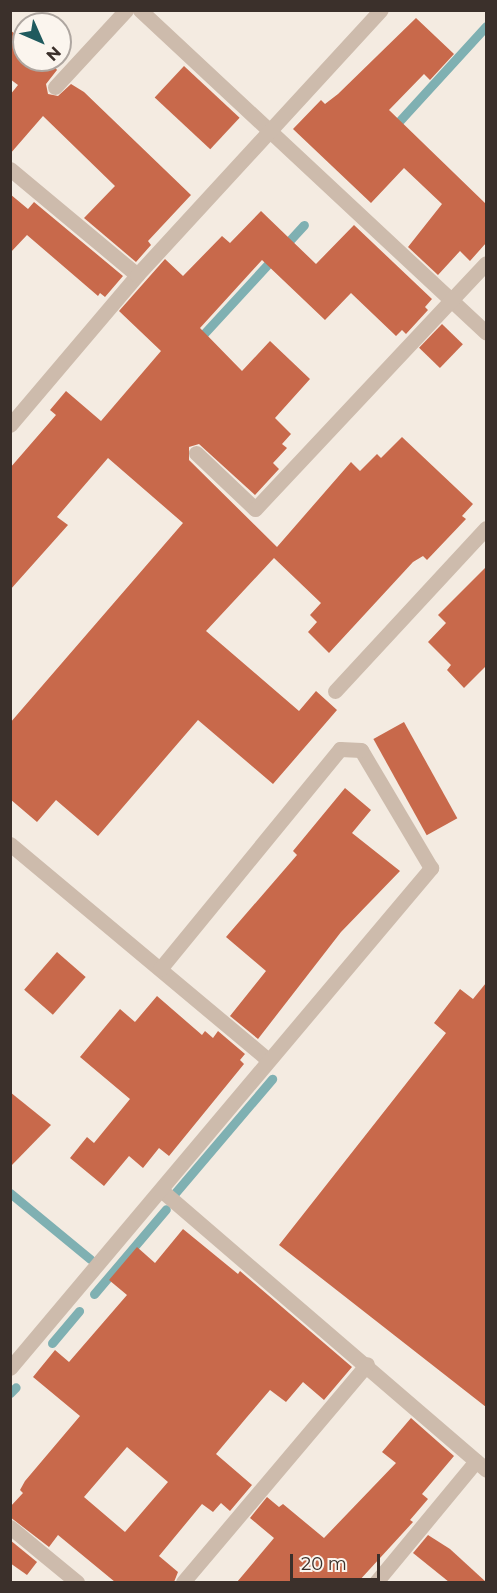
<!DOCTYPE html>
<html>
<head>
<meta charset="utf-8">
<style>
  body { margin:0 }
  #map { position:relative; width:497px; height:1593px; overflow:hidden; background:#f4ebe1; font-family:Montserrat,sans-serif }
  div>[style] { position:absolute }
  .stream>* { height:9px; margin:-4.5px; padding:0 4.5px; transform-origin:4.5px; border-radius:4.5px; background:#7fb0b2 }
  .building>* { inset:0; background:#c8694b; transform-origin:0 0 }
  .minor>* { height:15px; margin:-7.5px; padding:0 7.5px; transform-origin:7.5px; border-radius:7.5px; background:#cdbbac }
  span { translate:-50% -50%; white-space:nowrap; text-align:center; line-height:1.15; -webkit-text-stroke:4.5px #fbf5ee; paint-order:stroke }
  .frame { position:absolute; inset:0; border:12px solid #3b302b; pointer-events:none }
  .north { position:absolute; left:12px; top:12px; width:60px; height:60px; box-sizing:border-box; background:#fbf5ee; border:2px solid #aea6a0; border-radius:50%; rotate:135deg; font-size:16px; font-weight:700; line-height:24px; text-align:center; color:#3b302b }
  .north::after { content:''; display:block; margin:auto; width:21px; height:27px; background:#1f5a5e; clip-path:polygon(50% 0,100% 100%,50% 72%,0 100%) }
  .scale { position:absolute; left:290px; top:1554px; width:90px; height:27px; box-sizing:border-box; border:3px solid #3b302b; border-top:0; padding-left:8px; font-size:18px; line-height:21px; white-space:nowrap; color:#3b302b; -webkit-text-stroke:4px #fbf5ee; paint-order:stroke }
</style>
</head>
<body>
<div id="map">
  <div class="stream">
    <i style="left:393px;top:128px;width:138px;rotate:-47.6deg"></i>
    <i style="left:199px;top:339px;width:155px;rotate:-47.4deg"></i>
    <i style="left:10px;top:1193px;width:104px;rotate:39.5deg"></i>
    <i style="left:175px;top:1193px;width:150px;rotate:-49.6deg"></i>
    <i style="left:94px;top:1294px;width:111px;rotate:-49.7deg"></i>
    <i style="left:52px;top:1343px;width:42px;rotate:-49.8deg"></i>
    <i style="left:10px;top:1393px;width:8px;rotate:-45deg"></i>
  </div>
  <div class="building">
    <i style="clip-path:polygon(416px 18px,454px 54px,430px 80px,424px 74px,389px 110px,486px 204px,486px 243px,470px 261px,460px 251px,438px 275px,408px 247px,442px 204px,404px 168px,371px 203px,293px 129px,321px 100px,325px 104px,338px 94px)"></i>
    <i style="clip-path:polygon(10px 30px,24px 41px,24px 60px,50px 60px,57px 70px,46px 84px,48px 94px,58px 96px,71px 84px,84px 92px,191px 195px,148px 241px,151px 245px,136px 262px,84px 218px,115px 186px,43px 116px,10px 154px,10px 95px,18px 85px,10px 79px)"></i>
    <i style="left:184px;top:66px;width:76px;height:43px;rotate:43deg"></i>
    <i style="clip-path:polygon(10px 194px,28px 209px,34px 202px,123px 276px,105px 297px,100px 293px,98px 296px,27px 235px,10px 253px)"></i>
    <i style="clip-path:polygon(261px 211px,316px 264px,354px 225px,432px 299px,425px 307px,428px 310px,406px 334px,402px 330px,396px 336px,351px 293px,325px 320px,262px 260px,200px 328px,242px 371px,270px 341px,310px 379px,275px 418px,291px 434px,282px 444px,287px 448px,273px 463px,279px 469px,255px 495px,199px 444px,189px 447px,189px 460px,277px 547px,351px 462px,360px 471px,377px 454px,381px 458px,402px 437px,473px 504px,462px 516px,466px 519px,427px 560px,423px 556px,413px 562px,329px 653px,308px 632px,317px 622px,310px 615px,321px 603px,274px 558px,206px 631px,299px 711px,316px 691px,337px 710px,273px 784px,198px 720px,98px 836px,56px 800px,37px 822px,10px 799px,10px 723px,183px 523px,108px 458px,57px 517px,68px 525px,10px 590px,10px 468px,56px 415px,50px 410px,66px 391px,101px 421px,161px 351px,119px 311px,165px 259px,183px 276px,222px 236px,230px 243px)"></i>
    <i style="left:442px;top:324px;width:29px;height:33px;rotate:44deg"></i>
    <i style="clip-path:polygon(486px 567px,486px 666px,464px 688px,447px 670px,451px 665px,428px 642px,446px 623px,438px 615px)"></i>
    <i style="left:404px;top:722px;width:110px;height:35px;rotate:61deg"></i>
    <i style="clip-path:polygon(345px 788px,371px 810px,352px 833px,400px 871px,341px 932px,258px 1039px,230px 1016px,266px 971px,226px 937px,297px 855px,293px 851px)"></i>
    <i style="left:57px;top:952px;width:38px;height:50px;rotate:41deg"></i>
    <i style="clip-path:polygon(486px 983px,486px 1407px,279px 1245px,446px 1033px,434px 1023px,460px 989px,473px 999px)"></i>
    <i style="clip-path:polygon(157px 996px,202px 1035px,205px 1031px,213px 1038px,218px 1031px,245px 1054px,240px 1060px,244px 1064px,169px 1156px,159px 1148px,143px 1168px,129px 1156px,104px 1186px,70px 1158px,87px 1137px,94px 1143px,130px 1099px,80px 1057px,120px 1009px,135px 1022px)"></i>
    <i style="clip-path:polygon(10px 1092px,51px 1125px,10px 1167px)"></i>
    <i style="clip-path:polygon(evenodd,183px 1229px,238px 1274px,240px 1271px,352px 1367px,324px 1400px,303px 1382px,286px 1402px,270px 1390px,247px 1417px,216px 1454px,252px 1485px,230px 1511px,221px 1503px,213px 1512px,202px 1504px,159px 1556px,178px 1572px,174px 1582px,115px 1582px,58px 1535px,49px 1547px,10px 1517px,10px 1507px,23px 1493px,20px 1490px,25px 1481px,80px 1416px,33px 1377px,55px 1350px,69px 1362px,127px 1295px,109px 1280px,137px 1247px,155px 1263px,183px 1229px,127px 1447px,168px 1482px,125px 1532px,84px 1497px,127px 1447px)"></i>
    <i style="clip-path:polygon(411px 1418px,454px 1456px,422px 1494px,428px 1499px,410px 1520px,413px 1522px,358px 1582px,237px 1582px,274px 1538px,250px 1518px,267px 1497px,279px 1507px,283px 1504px,324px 1538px,396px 1463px,382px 1452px)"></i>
    <i style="clip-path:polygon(428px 1535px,450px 1549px,486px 1582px,449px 1582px,413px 1553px)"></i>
    <i style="clip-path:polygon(10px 1540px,37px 1562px,27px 1575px,10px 1563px)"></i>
  </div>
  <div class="minor">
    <i style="left:140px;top:10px;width:473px;rotate:43deg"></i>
    <i style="left:55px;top:87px;width:105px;rotate:-47.3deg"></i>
    <i style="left:10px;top:169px;width:165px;rotate:39.8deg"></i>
    <i style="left:10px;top:425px;width:197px;rotate:-49.7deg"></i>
    <i style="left:137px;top:275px;width:360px;rotate:-47.4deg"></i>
    <i style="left:196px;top:453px;width:81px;rotate:43.5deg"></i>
    <i style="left:255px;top:509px;width:337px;rotate:-46.8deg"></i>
    <i style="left:335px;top:691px;width:222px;rotate:-47.2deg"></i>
    <i style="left:10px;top:844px;width:335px;rotate:39.9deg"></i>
    <i style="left:161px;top:1190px;width:429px;rotate:40.7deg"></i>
    <i style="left:10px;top:1368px;width:654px;rotate:-49.9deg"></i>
    <i style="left:431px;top:868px;width:137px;rotate:-120.7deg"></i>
    <i style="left:361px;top:750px;width:21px;rotate:-177deg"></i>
    <i style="left:340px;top:749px;width:284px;rotate:129.3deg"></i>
    <i style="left:10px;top:1527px;width:87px;rotate:39.4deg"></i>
    <i style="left:183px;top:1582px;width:285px;rotate:-49.8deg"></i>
    <i style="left:376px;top:1582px;width:157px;rotate:-50.4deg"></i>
  </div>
  <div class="frame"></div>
  <div class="north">N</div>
  <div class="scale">20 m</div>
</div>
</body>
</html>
